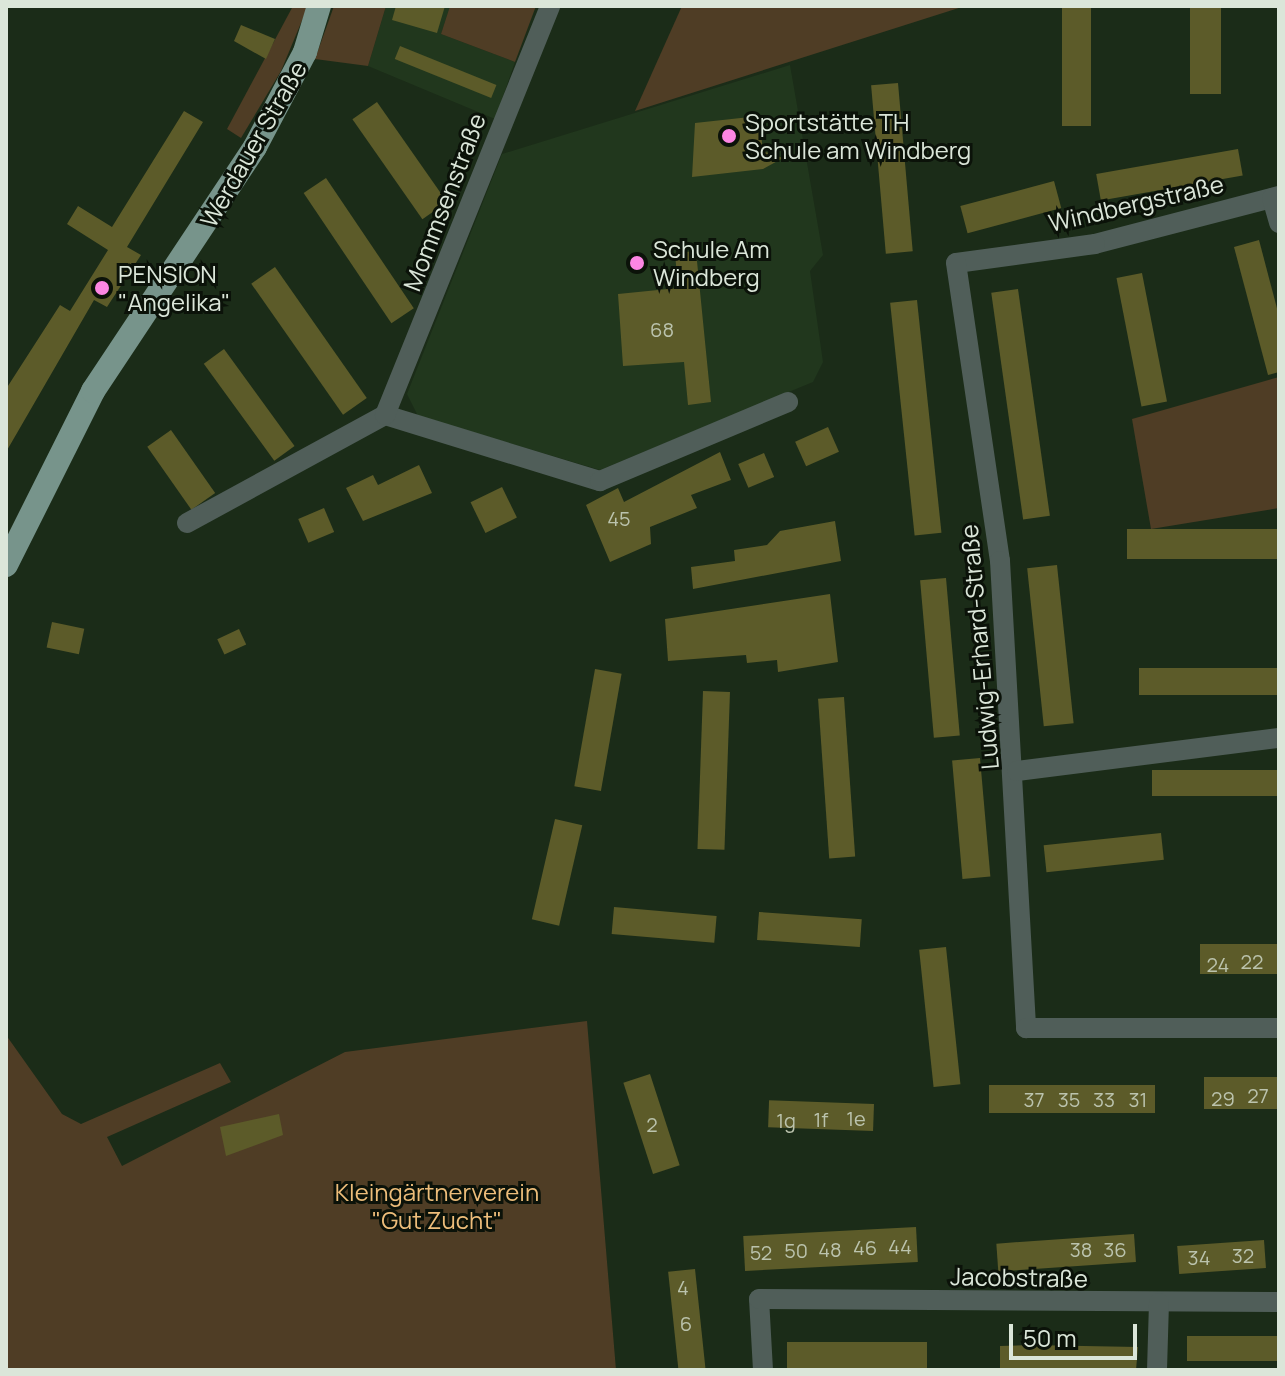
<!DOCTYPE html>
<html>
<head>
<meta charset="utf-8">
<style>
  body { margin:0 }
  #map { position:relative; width:1285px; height:1376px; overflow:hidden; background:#1b2c18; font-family:Manrope,sans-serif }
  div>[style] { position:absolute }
  .built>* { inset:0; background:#21371d }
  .green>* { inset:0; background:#4f3d25 }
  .building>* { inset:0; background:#5c5b29; transform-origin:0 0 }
  .street>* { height:20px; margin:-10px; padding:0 10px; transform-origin:10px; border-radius:10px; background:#505e59 }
  .primary>* { height:24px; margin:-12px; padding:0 12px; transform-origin:12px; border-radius:12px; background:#77948b }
  .dots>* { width:22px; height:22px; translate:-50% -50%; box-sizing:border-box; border:4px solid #0b1209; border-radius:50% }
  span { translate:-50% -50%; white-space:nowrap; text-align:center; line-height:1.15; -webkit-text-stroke:6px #0b1209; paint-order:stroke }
  .number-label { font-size:20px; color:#bbc3ad }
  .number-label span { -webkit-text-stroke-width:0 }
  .poi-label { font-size:24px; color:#dbe6d9 }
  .left { translate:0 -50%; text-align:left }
  .street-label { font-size:24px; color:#dbe6d9 }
  .park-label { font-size:24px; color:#edbd7a }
  .frame { position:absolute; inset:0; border:8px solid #dbe6d9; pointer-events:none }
  .scale { position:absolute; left:1009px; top:1324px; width:128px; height:36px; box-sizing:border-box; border:4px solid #dbe6d9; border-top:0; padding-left:10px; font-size:24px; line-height:28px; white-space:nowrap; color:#dbe6d9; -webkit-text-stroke:6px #0b1209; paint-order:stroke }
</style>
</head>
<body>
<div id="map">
  <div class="built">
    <i style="clip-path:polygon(386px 6px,450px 6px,441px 34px,515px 62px,495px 119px,368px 66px)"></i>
    <i style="clip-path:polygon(790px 65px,823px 255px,810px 271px,823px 362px,813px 382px,600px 470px,418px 416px,407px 394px,502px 154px)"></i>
  </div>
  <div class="green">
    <i style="clip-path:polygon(293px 6px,308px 6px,281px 71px,241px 138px,227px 129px)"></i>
    <i style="clip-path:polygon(334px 6px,386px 6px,368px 66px,315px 59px)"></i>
    <i style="clip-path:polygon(450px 6px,536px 6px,515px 62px,441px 34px)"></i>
    <i style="clip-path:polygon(682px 6px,965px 6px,635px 111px)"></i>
    <i style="clip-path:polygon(1279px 377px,1279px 508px,1151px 529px,1132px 419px)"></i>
    <i style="clip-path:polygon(587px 1021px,616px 1370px,6px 1370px,6px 1035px,62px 1114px,81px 1124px,220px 1063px,231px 1082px,107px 1137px,122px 1166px,345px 1052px)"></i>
  </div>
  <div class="building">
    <i style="clip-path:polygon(396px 6px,445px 6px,437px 33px,392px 20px)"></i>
    <i style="left:1062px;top:6px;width:29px;height:120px"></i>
    <i style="left:1190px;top:6px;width:31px;height:88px"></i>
    <i style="clip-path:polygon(241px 25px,275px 39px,266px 59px,234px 41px)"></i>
    <i style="left:400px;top:46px;width:104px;height:14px;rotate:22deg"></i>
    <i style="left:898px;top:83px;width:169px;height:27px;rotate:85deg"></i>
    <i style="left:377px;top:102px;width:122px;height:30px;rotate:55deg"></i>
    <i style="clip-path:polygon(184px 111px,203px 122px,127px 247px,141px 255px,107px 307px,94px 300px,6px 452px,6px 389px,60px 305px,70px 311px,108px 250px,67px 224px,78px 206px,112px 227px)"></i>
    <i style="clip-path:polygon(759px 116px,763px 151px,783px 158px,763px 169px,692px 177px,695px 123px)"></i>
    <i style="left:1238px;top:149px;width:27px;height:144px;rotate:80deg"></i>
    <i style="left:326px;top:178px;width:157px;height:27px;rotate:56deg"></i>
    <i style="left:1054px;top:181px;width:28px;height:97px;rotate:75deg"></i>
    <i style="clip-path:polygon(1259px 240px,1279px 316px,1279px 372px,1268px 375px,1234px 247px)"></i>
    <i style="clip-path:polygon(696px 251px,711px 402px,688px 405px,684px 362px,623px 366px,618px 294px,678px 288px,675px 253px)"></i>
    <i style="left:275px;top:267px;width:160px;height:29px;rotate:55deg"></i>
    <i style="left:1142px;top:273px;width:131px;height:26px;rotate:79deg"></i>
    <i style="left:1018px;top:289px;width:229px;height:27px;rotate:82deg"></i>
    <i style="left:917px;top:300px;width:234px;height:27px;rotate:84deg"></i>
    <i style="left:224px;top:349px;width:120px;height:25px;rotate:54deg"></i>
    <i style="left:828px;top:427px;width:27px;height:36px;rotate:66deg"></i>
    <i style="left:171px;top:430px;width:77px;height:29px;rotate:55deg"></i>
    <i style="clip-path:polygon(720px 452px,731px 480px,691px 495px,697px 508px,650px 527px,651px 544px,610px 562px,586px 505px,618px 488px,624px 502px)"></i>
    <i style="left:764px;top:453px;width:26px;height:28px;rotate:67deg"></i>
    <i style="clip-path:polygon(419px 465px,432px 493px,363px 521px,346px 488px,373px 475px,378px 485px)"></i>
    <i style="left:502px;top:487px;width:34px;height:35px;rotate:64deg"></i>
    <i style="left:324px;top:508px;width:26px;height:28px;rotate:67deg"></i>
    <i style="clip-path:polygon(835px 521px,841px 561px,693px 589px,691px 567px,735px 561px,734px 550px,767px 545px,780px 531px)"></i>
    <i style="left:1279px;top:529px;width:30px;height:152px;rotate:90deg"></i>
    <i style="left:1057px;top:565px;width:159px;height:30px;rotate:84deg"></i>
    <i style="left:946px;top:578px;width:158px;height:26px;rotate:85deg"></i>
    <i style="clip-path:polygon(830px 594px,838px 662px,778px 672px,777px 660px,747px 663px,746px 655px,668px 661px,665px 619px)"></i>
    <i style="left:52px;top:622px;width:33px;height:26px;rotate:12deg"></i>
    <i style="left:239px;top:629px;width:17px;height:24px;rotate:65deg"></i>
    <i style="left:1279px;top:668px;width:27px;height:140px;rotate:90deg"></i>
    <i style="left:595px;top:669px;width:27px;height:119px;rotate:10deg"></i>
    <i style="left:703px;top:691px;width:27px;height:158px;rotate:2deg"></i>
    <i style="left:844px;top:697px;width:160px;height:26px;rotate:86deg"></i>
    <i style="left:980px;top:758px;width:119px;height:28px;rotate:85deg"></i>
    <i style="left:1279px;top:770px;width:26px;height:127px;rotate:90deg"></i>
    <i style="left:555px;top:819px;width:28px;height:103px;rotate:13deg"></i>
    <i style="left:1161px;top:833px;width:27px;height:118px;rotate:84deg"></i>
    <i style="left:614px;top:907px;width:103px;height:27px;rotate:5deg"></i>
    <i style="left:759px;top:912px;width:103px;height:28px;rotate:4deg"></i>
    <i style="left:1279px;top:944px;width:30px;height:79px;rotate:90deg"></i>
    <i style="left:946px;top:947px;width:138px;height:27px;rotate:84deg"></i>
    <i style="left:650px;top:1074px;width:96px;height:28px;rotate:72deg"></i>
    <i style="left:1279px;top:1077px;width:32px;height:75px;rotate:90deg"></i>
    <i style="left:989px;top:1085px;width:166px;height:28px"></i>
    <i style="left:874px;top:1104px;width:27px;height:105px;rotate:92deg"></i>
    <i style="clip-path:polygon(279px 1114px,283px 1135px,226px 1156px,220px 1127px)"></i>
    <i style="left:916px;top:1227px;width:35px;height:173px;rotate:87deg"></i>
    <i style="left:1134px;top:1234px;width:28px;height:138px;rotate:86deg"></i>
    <i style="left:1264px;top:1240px;width:28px;height:87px;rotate:86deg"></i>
    <i style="left:695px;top:1269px;width:101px;height:27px;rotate:84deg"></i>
    <i style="left:1279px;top:1336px;width:25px;height:92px;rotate:90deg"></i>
    <i style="left:927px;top:1342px;width:28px;height:140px;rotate:90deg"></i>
    <i style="clip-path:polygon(1030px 1345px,1138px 1347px,1136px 1370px,1000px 1370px,1000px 1346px)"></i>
  </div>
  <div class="street">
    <i style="left:1279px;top:196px;width:190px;rotate:165.4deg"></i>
    <i style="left:1095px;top:244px;width:140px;rotate:172.2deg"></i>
    <i style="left:956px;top:263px;width:301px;rotate:81.6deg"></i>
    <i style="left:1000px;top:561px;width:468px;rotate:86.8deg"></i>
    <i style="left:1026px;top:1028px;width:253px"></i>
    <i style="left:1272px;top:198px;width:26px;rotate:74deg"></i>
    <i style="left:385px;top:415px;width:225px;rotate:17.1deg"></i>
    <i style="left:600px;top:481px;width:204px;rotate:-22.8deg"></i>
    <i style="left:187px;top:523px;width:226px;rotate:-28.6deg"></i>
    <i style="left:385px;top:415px;width:441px;rotate:-68deg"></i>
    <i style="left:1017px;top:771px;width:264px;rotate:-7.2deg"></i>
    <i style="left:763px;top:1370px;width:71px;rotate:-93.2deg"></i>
    <i style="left:759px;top:1299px;width:520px;rotate:0.33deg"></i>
    <i style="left:1157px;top:1370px;width:67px;rotate:-88.3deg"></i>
  </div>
  <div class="primary">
    <i style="left:6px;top:565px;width:195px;rotate:-63.4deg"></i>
    <i style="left:93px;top:391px;width:293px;rotate:-56.4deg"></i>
    <i style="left:255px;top:147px;width:107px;rotate:-62.2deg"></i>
    <i style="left:305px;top:52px;width:48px;rotate:-73.1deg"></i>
  </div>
  <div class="dots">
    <i style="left:729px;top:136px;background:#fc86e3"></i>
    <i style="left:637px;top:263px;background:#fc86e3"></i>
    <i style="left:102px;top:288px;background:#fc86e3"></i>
  </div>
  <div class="number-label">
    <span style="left:662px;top:329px">68</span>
    <span style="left:619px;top:518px">45</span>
    <span style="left:1252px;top:961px">22</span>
    <span style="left:1218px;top:964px">24</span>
    <span style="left:1258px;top:1095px">27</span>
    <span style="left:1223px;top:1098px">29</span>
    <span style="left:1034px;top:1099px">37</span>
    <span style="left:1069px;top:1099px">35</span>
    <span style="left:1104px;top:1099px">33</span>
    <span style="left:1138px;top:1099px">31</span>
    <span style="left:856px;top:1118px">1e</span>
    <span style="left:821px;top:1119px">1f</span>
    <span style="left:786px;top:1120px">1g</span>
    <span style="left:652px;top:1124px">2</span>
    <span style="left:900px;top:1246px">44</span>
    <span style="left:865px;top:1247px">46</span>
    <span style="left:830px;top:1249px">48</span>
    <span style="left:1081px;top:1249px">38</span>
    <span style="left:1115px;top:1249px">36</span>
    <span style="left:796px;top:1250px">50</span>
    <span style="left:761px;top:1252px">52</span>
    <span style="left:1243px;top:1255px">32</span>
    <span style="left:1199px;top:1257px">34</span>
    <span style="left:683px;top:1287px">4</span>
    <span style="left:686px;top:1323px">6</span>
  </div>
  <div class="poi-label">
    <span class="left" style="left:745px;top:136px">Sportstätte TH<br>Schule am Windberg</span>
    <span class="left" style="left:653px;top:263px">Schule Am<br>Windberg</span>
    <span class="left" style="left:118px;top:288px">PENSION<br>"Angelika"</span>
  </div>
  <div class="street-label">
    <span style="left:253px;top:144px;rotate:-60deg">Werdauer Straße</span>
    <span style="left:444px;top:202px;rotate:-69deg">Mommsenstraße</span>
    <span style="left:1136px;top:203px;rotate:-13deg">Windbergstraße</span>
    <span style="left:979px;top:647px;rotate:-95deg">Ludwig-Erhard-Straße</span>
    <span style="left:1019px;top:1277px;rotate:1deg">Jacobstraße</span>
  </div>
  <div class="park-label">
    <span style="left:437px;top:1206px">Kleingärtnerverein<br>"Gut Zucht"</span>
  </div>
  <div class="frame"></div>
  <div class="scale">50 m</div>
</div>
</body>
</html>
